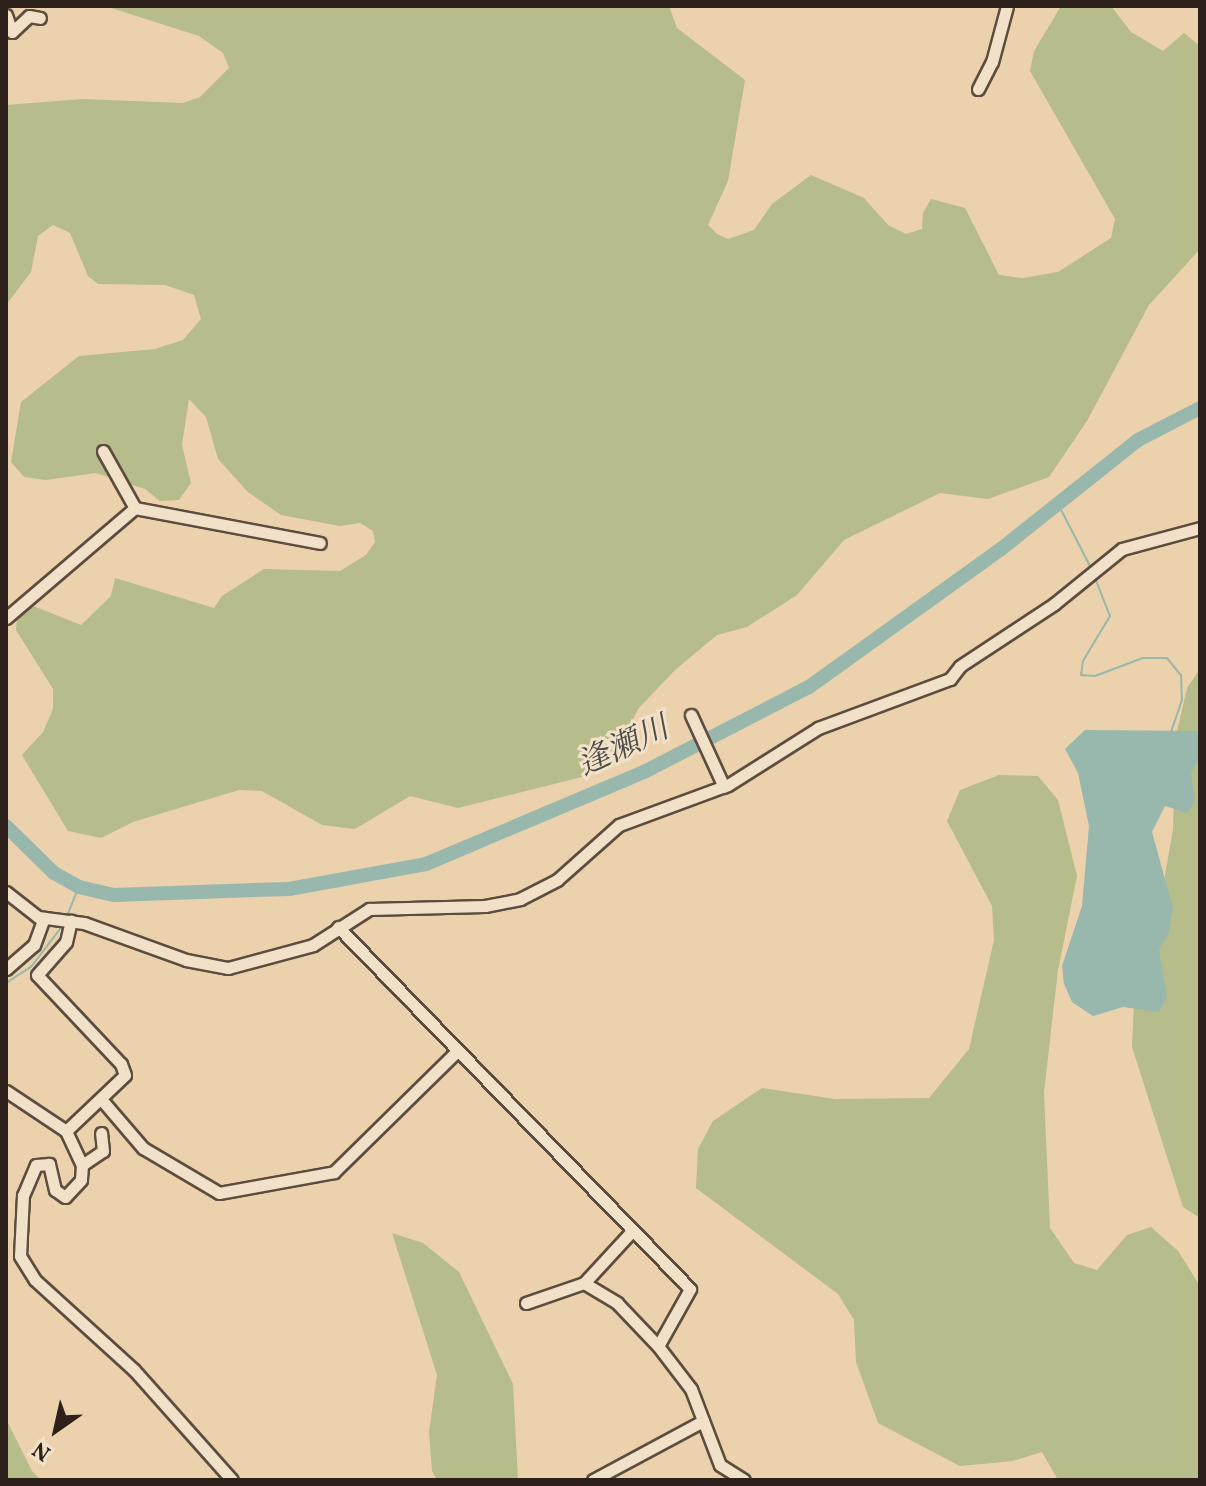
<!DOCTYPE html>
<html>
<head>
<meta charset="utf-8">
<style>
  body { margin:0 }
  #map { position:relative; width:1206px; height:1486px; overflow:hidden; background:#ebd1ac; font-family:Vollkorn,"Noto Serif JP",serif }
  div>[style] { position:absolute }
  .green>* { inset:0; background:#b6bc8a }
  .water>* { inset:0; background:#98b7ad }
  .stream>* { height:2px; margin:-1px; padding:0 1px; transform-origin:1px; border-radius:1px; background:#98b7ad }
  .river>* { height:14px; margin:-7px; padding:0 7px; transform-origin:7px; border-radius:7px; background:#98b7ad }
  .roads { filter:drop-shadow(2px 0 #5d4d3f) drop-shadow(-2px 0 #5d4d3f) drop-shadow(0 2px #5d4d3f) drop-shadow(0 -2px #5d4d3f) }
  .minor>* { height:11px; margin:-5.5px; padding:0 5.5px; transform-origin:5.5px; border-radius:5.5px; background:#f2e1c9 }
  span { translate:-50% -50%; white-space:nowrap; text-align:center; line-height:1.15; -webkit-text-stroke:6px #f2e1c9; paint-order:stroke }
  .water-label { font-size:32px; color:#4e4e47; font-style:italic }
  .frame { position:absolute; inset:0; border:8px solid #2e211b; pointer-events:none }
  .north { position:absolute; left:16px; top:1390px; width:80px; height:80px; -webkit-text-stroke:6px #f2e1c9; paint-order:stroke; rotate:214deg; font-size:22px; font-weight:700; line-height:32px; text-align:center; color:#2e211b }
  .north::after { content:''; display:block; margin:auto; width:28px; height:36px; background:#2e211b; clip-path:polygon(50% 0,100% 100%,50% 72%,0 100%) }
</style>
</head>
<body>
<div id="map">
  <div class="green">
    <i style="clip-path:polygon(105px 6px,669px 6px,677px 28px,745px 80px,728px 181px,708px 225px,717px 234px,728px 239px,754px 230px,772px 204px,811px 175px,864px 198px,888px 225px,906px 234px,922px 229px,923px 213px,931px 199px,965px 208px,999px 275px,1023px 278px,1058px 272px,1111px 238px,1115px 219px,1030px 71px,1034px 51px,1061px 6px,1111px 6px,1131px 32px,1163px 51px,1184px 33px,1200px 46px,1200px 249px,1149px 305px,1087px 421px,1049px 477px,988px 499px,940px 493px,844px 540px,797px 595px,747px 627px,717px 635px,675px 670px,638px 709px,621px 744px,582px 777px,458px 808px,410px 796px,355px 829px,322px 825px,262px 791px,239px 790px,133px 822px,101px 838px,68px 831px,22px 755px,43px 732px,53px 709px,53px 689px,16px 630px,17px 618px,28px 604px,81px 625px,111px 596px,115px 578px,214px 608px,222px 596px,264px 569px,340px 571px,366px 555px,375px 542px,373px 531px,360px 523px,340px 526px,281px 515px,248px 492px,218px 459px,206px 417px,189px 399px,182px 445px,191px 483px,179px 500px,160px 501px,145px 489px,96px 473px,46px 480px,24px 477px,11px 462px,21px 402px,79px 356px,155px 349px,183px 340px,201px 319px,194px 295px,165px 285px,98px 284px,88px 276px,70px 233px,53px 225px,38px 236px,31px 272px,6px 305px,6px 105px,82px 99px,183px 103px,200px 97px,229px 68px,223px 53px,199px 36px)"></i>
    <i style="clip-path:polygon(1200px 669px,1200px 1218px,1183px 1207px,1132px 1047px,1135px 980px,1161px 899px,1173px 829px,1176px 736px,1187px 688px)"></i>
    <i style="clip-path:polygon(999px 775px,1038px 776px,1058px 800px,1077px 876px,1058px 970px,1044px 1092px,1050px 1228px,1074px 1263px,1097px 1270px,1127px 1235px,1151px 1227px,1178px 1251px,1200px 1286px,1200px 1480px,1058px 1480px,1042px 1452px,1013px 1461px,960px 1466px,878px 1423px,856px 1362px,854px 1320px,838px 1294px,696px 1188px,698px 1149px,713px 1121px,762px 1088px,835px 1099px,929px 1098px,969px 1049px,994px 940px,992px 906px,947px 821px,960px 790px)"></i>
    <i style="clip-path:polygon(392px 1233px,423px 1243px,459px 1272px,513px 1384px,518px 1480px,437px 1480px,432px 1471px,429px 1432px,437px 1375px)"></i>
    <i style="clip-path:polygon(6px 1419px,32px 1471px,41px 1480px,6px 1480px)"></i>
  </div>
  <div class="water">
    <i style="clip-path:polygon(1085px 730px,1200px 731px,1200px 755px,1191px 773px,1195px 802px,1187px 813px,1165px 806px,1152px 832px,1173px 908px,1169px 932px,1159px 950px,1167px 997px,1159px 1012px,1123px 1007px,1093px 1016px,1072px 1002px,1064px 984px,1062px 966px,1082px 906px,1089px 826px,1078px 773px,1065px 749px)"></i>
  </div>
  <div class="stream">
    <i style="left:1058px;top:504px;width:72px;rotate:62.7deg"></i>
    <i style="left:1095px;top:578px;width:41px;rotate:68.5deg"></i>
    <i style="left:1110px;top:616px;width:52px;rotate:121deg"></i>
    <i style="left:1083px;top:661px;width:14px;rotate:98deg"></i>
    <i style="left:1081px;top:675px;width:14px;rotate:4deg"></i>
    <i style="left:1095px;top:676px;width:51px;rotate:-20.6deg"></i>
    <i style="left:1143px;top:658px;width:24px"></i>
    <i style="left:1167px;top:658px;width:22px;rotate:51deg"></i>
    <i style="left:1181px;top:675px;width:25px;rotate:88deg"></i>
    <i style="left:1182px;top:700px;width:34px;rotate:109deg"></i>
    <i style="left:67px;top:916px;width:31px;rotate:-68deg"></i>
    <i style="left:6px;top:983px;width:30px;rotate:-33deg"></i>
    <i style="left:31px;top:967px;width:53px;rotate:-52.7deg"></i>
  </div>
  <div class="river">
    <i style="left:6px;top:826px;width:67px;rotate:44.4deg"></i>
    <i style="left:54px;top:873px;width:29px;rotate:29deg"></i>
    <i style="left:79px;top:887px;width:36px;rotate:13deg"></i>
    <i style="left:114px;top:895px;width:175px;rotate:-2deg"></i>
    <i style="left:289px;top:889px;width:139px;rotate:-10.3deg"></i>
    <i style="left:426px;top:864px;width:237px;rotate:-22.9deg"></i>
    <i style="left:644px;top:772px;width:186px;rotate:-27.3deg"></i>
    <i style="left:809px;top:687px;width:236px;rotate:-35.7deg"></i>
    <i style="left:1001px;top:549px;width:175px;rotate:-38.5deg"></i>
    <i style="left:1138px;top:440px;width:70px;rotate:-27.3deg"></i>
  </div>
  <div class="roads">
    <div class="minor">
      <i style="left:6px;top:15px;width:18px;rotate:71deg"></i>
      <i style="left:12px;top:32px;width:23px;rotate:-43deg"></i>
      <i style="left:29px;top:16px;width:11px;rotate:10deg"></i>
      <i style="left:978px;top:89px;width:30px;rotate:-63deg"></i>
      <i style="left:992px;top:62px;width:58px;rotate:-75deg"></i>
      <i style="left:103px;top:451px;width:65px;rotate:60.7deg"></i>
      <i style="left:6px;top:618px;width:170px;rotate:-40.5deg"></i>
      <i style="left:135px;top:508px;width:188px;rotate:10.7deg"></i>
      <i style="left:691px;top:715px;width:79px;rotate:65.4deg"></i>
      <i style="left:6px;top:892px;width:41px;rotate:38deg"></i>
      <i style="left:38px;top:917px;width:46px;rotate:7.4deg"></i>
      <i style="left:84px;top:923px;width:109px;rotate:19.9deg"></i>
      <i style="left:186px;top:960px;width:43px;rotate:10.8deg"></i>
      <i style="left:228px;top:968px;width:88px;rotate:-15.1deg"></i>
      <i style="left:313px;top:945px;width:67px;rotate:-32.7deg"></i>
      <i style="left:369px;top:909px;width:116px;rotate:-1.5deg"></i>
      <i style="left:485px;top:906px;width:36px;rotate:-11deg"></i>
      <i style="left:520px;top:899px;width:42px;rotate:-27.2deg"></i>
      <i style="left:557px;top:880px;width:83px;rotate:-41.6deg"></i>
      <i style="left:619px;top:825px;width:116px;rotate:-20.2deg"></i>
      <i style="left:728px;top:785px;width:107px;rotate:-32.3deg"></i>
      <i style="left:818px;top:728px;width:141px;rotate:-20.4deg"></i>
      <i style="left:950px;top:679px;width:16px;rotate:-52deg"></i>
      <i style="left:960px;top:666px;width:113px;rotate:-33.4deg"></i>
      <i style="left:1054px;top:604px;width:87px;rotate:-39deg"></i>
      <i style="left:1122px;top:549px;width:81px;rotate:-15.1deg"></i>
      <i style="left:338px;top:927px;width:505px;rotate:45.8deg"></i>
      <i style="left:690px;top:1289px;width:65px;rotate:119.3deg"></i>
      <i style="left:6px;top:969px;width:37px;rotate:-41deg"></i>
      <i style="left:34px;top:945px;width:29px;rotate:-70deg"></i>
      <i style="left:6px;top:1091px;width:72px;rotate:33.7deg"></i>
      <i style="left:66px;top:1131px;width:81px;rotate:-43.5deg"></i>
      <i style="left:125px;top:1075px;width:12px;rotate:-110deg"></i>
      <i style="left:121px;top:1064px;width:122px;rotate:-133.3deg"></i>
      <i style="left:37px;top:975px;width:44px;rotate:-48.7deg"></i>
      <i style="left:66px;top:942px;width:22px;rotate:-77deg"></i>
      <i style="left:101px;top:1099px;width:65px;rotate:49.4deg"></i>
      <i style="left:143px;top:1148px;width:88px;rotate:30.6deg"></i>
      <i style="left:219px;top:1193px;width:117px;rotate:-10.3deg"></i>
      <i style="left:334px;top:1172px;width:170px;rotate:-44.5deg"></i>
      <i style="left:66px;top:1131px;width:38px;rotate:65deg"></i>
      <i style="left:82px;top:1165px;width:15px;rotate:94deg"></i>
      <i style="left:81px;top:1180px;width:23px;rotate:133deg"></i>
      <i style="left:65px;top:1197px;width:12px;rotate:-145deg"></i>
      <i style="left:55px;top:1190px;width:27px;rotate:-103deg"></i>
      <i style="left:49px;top:1164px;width:13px;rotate:176deg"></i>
      <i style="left:36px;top:1165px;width:33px;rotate:113deg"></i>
      <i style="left:23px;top:1195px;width:61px;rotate:92.8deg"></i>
      <i style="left:20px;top:1256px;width:28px;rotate:58deg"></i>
      <i style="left:35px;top:1280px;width:134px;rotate:42.3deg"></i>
      <i style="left:134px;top:1370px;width:147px;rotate:48.3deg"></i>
      <i style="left:82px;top:1165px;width:25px;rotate:-34deg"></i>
      <i style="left:103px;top:1151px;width:18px;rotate:-96deg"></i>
      <i style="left:632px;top:1231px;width:71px;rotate:132.7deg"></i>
      <i style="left:584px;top:1283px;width:39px;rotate:31deg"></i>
      <i style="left:617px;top:1303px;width:59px;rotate:46.4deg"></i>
      <i style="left:658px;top:1346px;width:54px;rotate:52.5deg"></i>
      <i style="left:691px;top:1389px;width:81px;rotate:69.1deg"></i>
      <i style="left:720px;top:1465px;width:28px;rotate:32deg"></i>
      <i style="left:526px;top:1303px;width:61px;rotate:-19deg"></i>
      <i style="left:593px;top:1480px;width:125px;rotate:-28.2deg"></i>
    </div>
  </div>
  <div class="water-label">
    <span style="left:624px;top:748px;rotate:-25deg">逢瀬川</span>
  </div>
  <div class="frame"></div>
  <div class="north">N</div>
</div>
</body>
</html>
